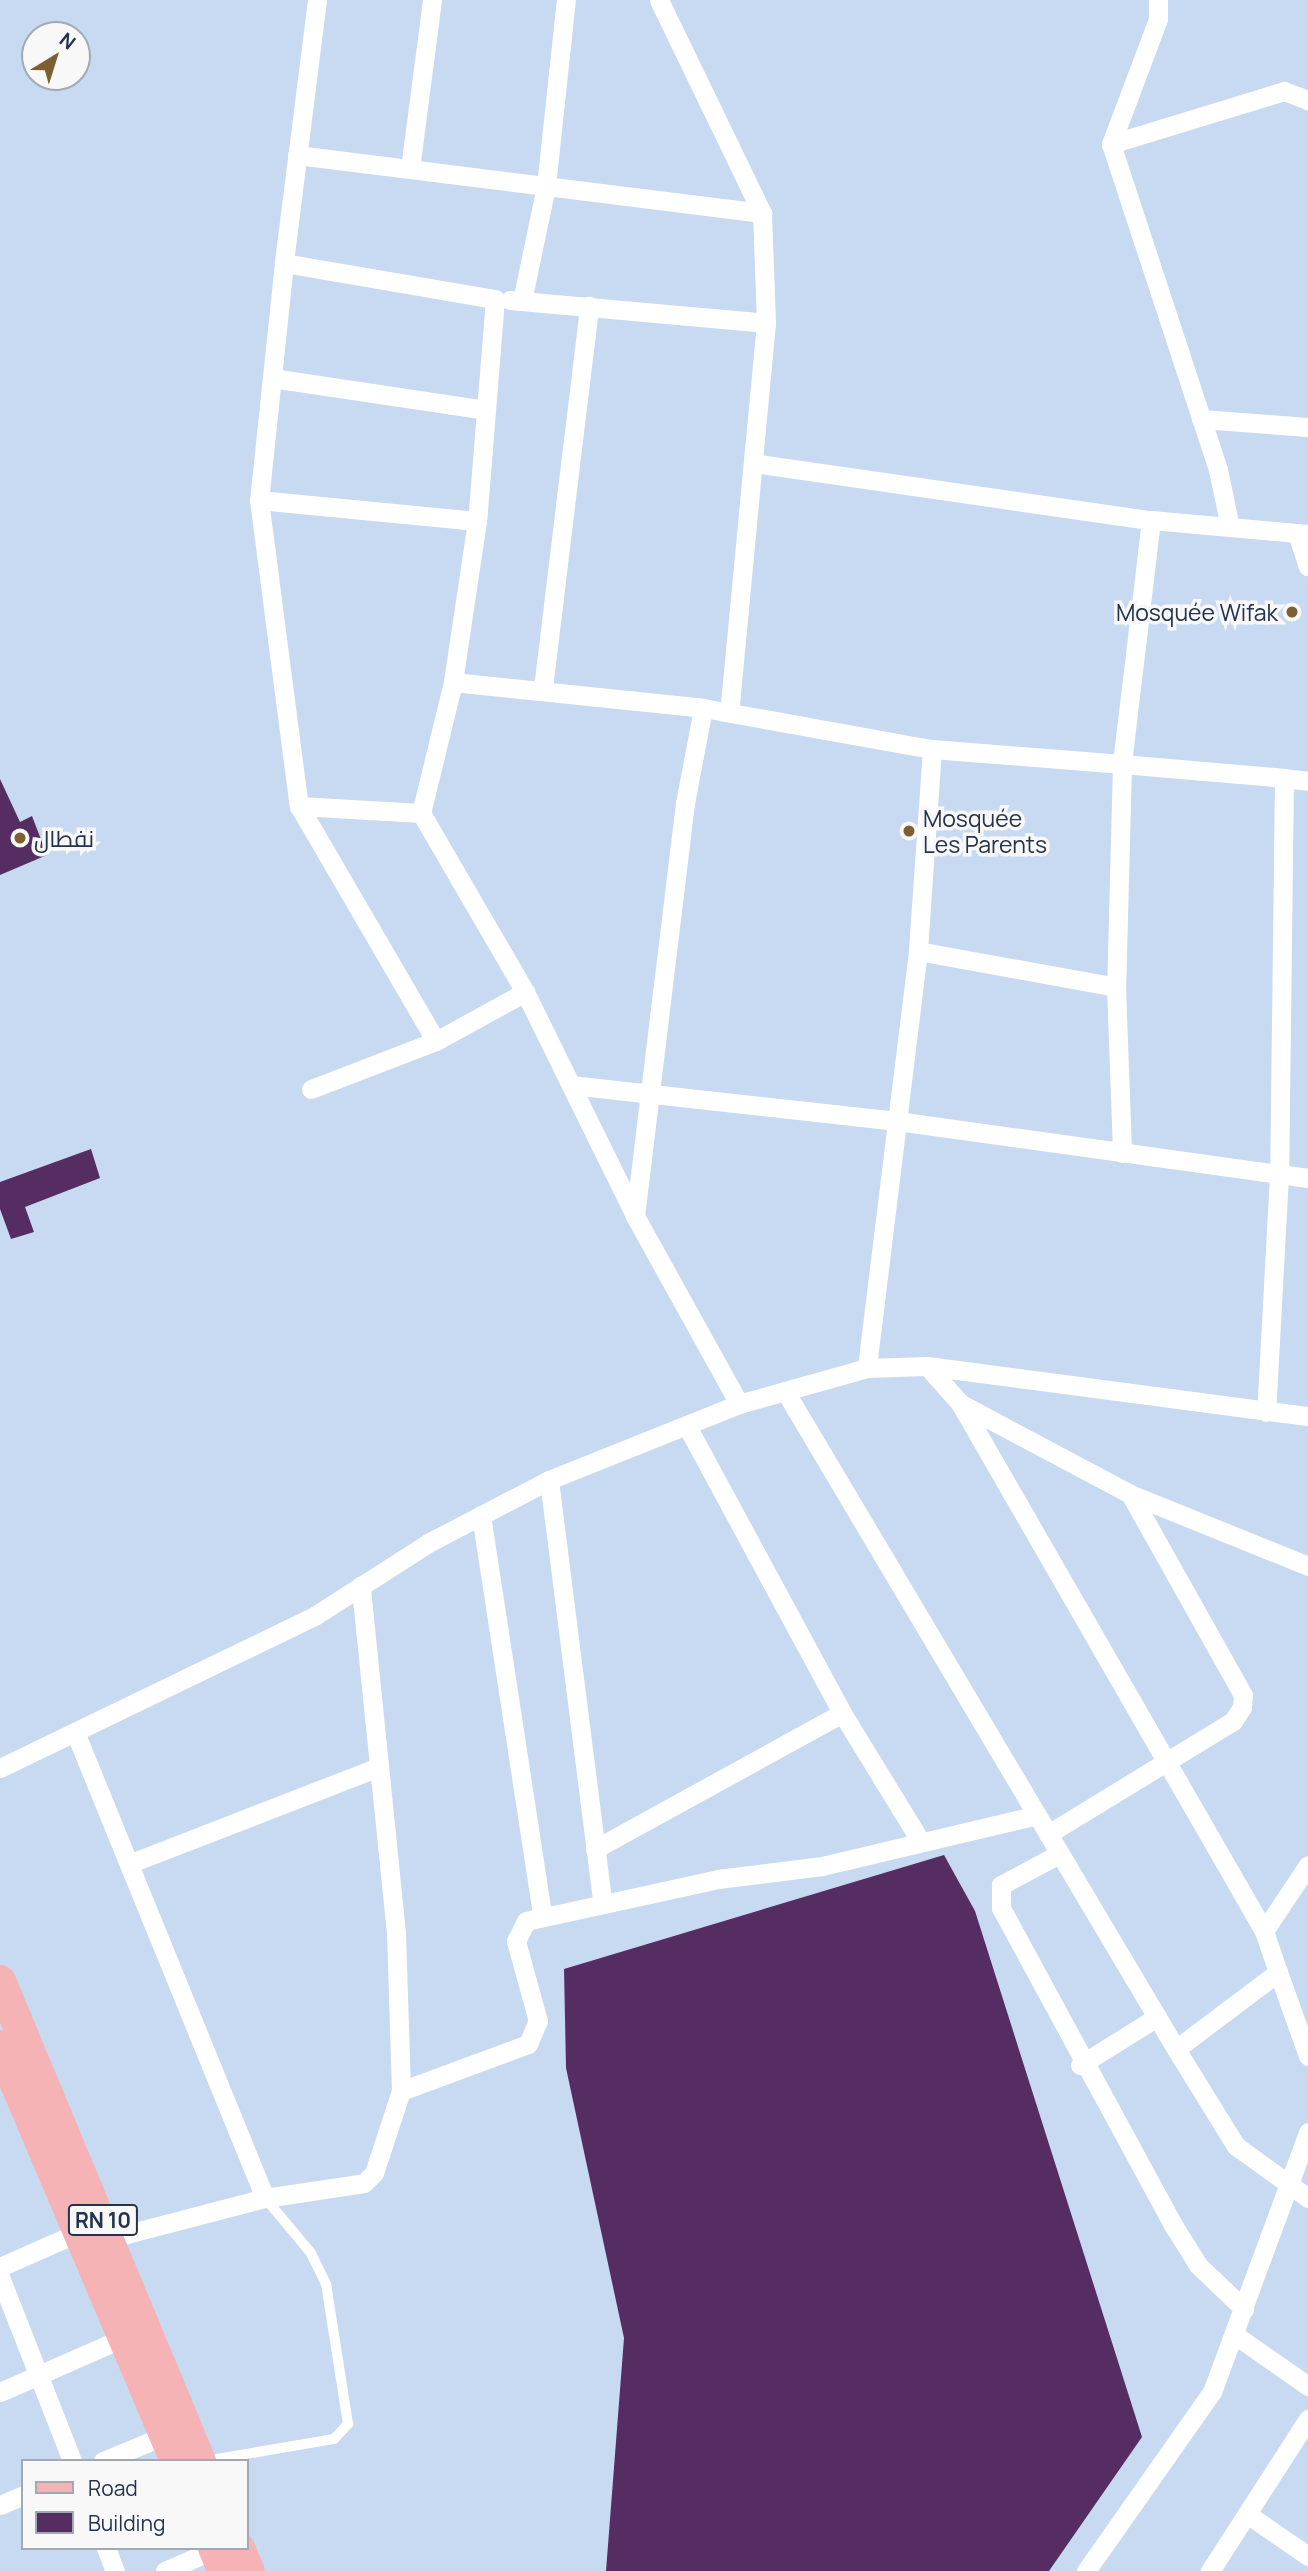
<!DOCTYPE html>
<meta charset="utf-8">
<style>
body{margin:0}
#map{position:relative;width:1308px;height:2571px;overflow:hidden;background:#c8d9f2;font-family:Manrope,Cairo,sans-serif}
div>[style]{position:absolute}
.building>*{inset:0;background:#562d62}
.service>*{height:10px;margin:-5px;padding:0 5px;transform-origin:5px;border-radius:5px;background:#fff}
.minor>*{height:19px;margin:-9.5px;padding:0 9.5px;transform-origin:9.5px;border-radius:9.5px;background:#fff}
.primary>*{height:32px;margin:-16px;padding:0 16px;transform-origin:16px;border-radius:16px;background:#f6b3b6}
.dots>*{width:19px;height:19px;translate:-50% -50%;box-sizing:border-box;border:4px solid #f8f8f8;border-radius:50%}
span{translate:-50% -50%;white-space:nowrap;text-align:center;line-height:1.15;-webkit-text-stroke:7px #f8f8f8;paint-order:stroke}
.shield-label span{padding:2px 5px;background:#f8f8f8;border:2px solid;border-radius:5px;-webkit-text-stroke-width:0}
.shield-label{font-size:21px;color:#23334c;font-weight:700}
.poi-label{font-size:23px;color:#23334c}
.right{translate:-100% -50%;text-align:right}
.left{translate:0 -50%;text-align:left}
.legend{position:absolute;left:21px;top:2459px;width:228px;height:91px;box-sizing:border-box;background:#f8f8f8;border:2px solid #a3a9b3;margin:0;padding:9px 12px;list-style:none;font-size:21px;color:#23334c}
.legend li{display:flex;align-items:center;gap:14px;height:35px}
.legend b{width:35px;border:2px solid #a3a9b3}
.north{position:absolute;left:21px;top:21px;width:70px;height:70px;box-sizing:border-box;background:#f8f8f8;border:2px solid #a3a9b3;border-radius:50%;rotate:38deg;font-size:19px;font-weight:700;line-height:28px;text-align:center;color:#23334c}
.north::after{content:'';display:block;margin:auto;width:24px;height:32px;background:#7c6032;clip-path:polygon(50% 0,100% 100%,50% 72%,0 100%)}
</style>
<div id="map">
<div class="building">
<div style="clip-path:polygon(0 779px,20px 822px,32px 816px,47px 855px,0 875px)"></div>
<div style="clip-path:polygon(91px 1149px,100px 1178px,25px 1207px,34px 1232px,11px 1239px,0 1209px,0 1182px)"></div>
<div style="clip-path:polygon(944px 1855px,975px 1911px,1142px 2437px,1049px 2571px,606px 2571px,624px 2338px,566px 2068px,564px 1969px)"></div>
</div>
<div class="service">
<div style="left:205px;top:2461px;width:131px;rotate:-9.7deg"></div>
<div style="left:334px;top:2439px;width:21px;rotate:-47deg"></div>
<div style="left:348px;top:2424px;width:142px;rotate:-98.9deg"></div>
<div style="left:326px;top:2284px;width:34px;rotate:-116deg"></div>
<div style="left:311px;top:2253px;width:72px;rotate:-129.9deg"></div>
</div>
<div class="minor">
<div style="left:317px;top:0;width:265px;rotate:97.2deg"></div>
<div style="left:284px;top:263px;width:214px;rotate:9.7deg"></div>
<div style="left:495px;top:299px;width:223px;rotate:94.6deg"></div>
<div style="left:477px;top:521px;width:163px;rotate:98.5deg"></div>
<div style="left:453px;top:682px;width:135px;rotate:103.7deg"></div>
<div style="left:659px;top:0;width:237px;rotate:64.2deg"></div>
<div style="left:1158px;top:0;width:19px;rotate:90deg"></div>
<div style="left:1158px;top:19px;width:134px;rotate:110.6deg"></div>
<div style="left:1111px;top:144px;width:343px;rotate:71.8deg"></div>
<div style="left:1218px;top:470px;width:58px;rotate:78.1deg"></div>
<div style="left:1111px;top:144px;width:181px;rotate:-17deg"></div>
<div style="left:1284px;top:91px;width:26px;rotate:21deg"></div>
<div style="left:297px;top:155px;width:469px;rotate:7.1deg"></div>
<div style="left:762px;top:213px;width:110px;rotate:87.9deg"></div>
<div style="left:766px;top:323px;width:391px;rotate:95.4deg"></div>
<div style="left:410px;top:169px;width:170px;rotate:-82.6deg"></div>
<div style="left:284px;top:263px;width:238px;rotate:96deg"></div>
<div style="left:259px;top:500px;width:219px;rotate:5.5deg"></div>
<div style="left:510px;top:300px;width:257px;rotate:5.1deg"></div>
<div style="left:522px;top:301px;width:117px;rotate:-78.2deg"></div>
<div style="left:546px;top:186px;width:187px;rotate:-83.9deg"></div>
<div style="left:272px;top:378px;width:216px;rotate:8.5deg"></div>
<div style="left:1201px;top:419px;width:107px;rotate:4.3deg"></div>
<div style="left:753px;top:463px;width:402px;rotate:8.2deg"></div>
<div style="left:1151px;top:520px;width:246px;rotate:96.8deg"></div>
<div style="left:1122px;top:764px;width:163px;rotate:4.9deg"></div>
<div style="left:1284px;top:778px;width:397px;rotate:90.7deg"></div>
<div style="left:1279px;top:1175px;width:237px;rotate:93.1deg"></div>
<div style="left:259px;top:500px;width:309px;rotate:82.6deg"></div>
<div style="left:299px;top:806px;width:122px;rotate:3.3deg"></div>
<div style="left:421px;top:813px;width:207px;rotate:59.8deg"></div>
<div style="left:525px;top:992px;width:250px;rotate:63.8deg"></div>
<div style="left:1151px;top:520px;width:158px;rotate:5.1deg"></div>
<div style="left:1297px;top:533px;width:35px;rotate:72deg"></div>
<div style="left:453px;top:682px;width:251px;rotate:5.9deg"></div>
<div style="left:703px;top:708px;width:233px;rotate:10.2deg"></div>
<div style="left:932px;top:749px;width:202px;rotate:94deg"></div>
<div style="left:918px;top:951px;width:420px;rotate:97deg"></div>
<div style="left:543px;top:688px;width:385px;rotate:-83.1deg"></div>
<div style="left:703px;top:708px;width:97px;rotate:100.7deg"></div>
<div style="left:685px;top:803px;width:416px;rotate:96.9deg"></div>
<div style="left:635px;top:1216px;width:215px;rotate:61deg"></div>
<div style="left:932px;top:749px;width:191px;rotate:4.5deg"></div>
<div style="left:1122px;top:764px;width:223px;rotate:91.5deg"></div>
<div style="left:1116px;top:987px;width:166px;rotate:87.9deg"></div>
<div style="left:1284px;top:778px;width:24px;rotate:7deg"></div>
<div style="left:299px;top:806px;width:272px;rotate:59.8deg"></div>
<div style="left:918px;top:951px;width:201px;rotate:10.3deg"></div>
<div style="left:571px;top:1085px;width:328px;rotate:6.3deg"></div>
<div style="left:897px;top:1121px;width:415px;rotate:7.9deg"></div>
<div style="left:311px;top:1089px;width:134px;rotate:-21deg"></div>
<div style="left:436px;top:1041px;width:102px;rotate:-28.8deg"></div>
<div style="left:927px;top:1366px;width:50px;rotate:48.3deg"></div>
<div style="left:960px;top:1403px;width:609px;rotate:60.07deg"></div>
<div style="left:785px;top:1391px;width:765px;rotate:59.28deg"></div>
<div style="left:1176px;top:2049px;width:128px;rotate:-37deg"></div>
<div style="left:1278px;top:1972px;width:43px;rotate:-108.9deg"></div>
<div style="left:1264px;top:1931px;width:79px;rotate:-56.3deg"></div>
<div style="left:961px;top:1404px;width:191px;rotate:28deg"></div>
<div style="left:1130px;top:1494px;width:192px;rotate:22deg"></div>
<div style="left:687px;top:1426px;width:326px;rotate:61.6deg"></div>
<div style="left:842px;top:1713px;width:151px;rotate:58.5deg"></div>
<div style="left:549px;top:1480px;width:424px;rotate:82.8deg"></div>
<div style="left:481px;top:1515px;width:405px;rotate:81.3deg"></div>
<div style="left:75px;top:1732px;width:503px;rotate:67.82deg"></div>
<div style="left:265px;top:2198px;width:159px;rotate:165.4deg"></div>
<div style="left:0;top:1768px;width:351px;rotate:-25.8deg"></div>
<div style="left:316px;top:1615px;width:133px;rotate:-32.7deg"></div>
<div style="left:428px;top:1543px;width:136px;rotate:-27.5deg"></div>
<div style="left:549px;top:1480px;width:205px;rotate:-21.8deg"></div>
<div style="left:739px;top:1404px;width:133px;rotate:-15.7deg"></div>
<div style="left:867px;top:1368px;width:60px;rotate:-1.9deg"></div>
<div style="left:927px;top:1366px;width:384px;rotate:7.5deg"></div>
<div style="left:1048px;top:1834px;width:217px;rotate:-31.4deg"></div>
<div style="left:1233px;top:1721px;width:17px;rotate:-57deg"></div>
<div style="left:1242px;top:1707px;width:12px;rotate:-85deg"></div>
<div style="left:1243px;top:1695px;width:231px;rotate:-119.3deg"></div>
<div style="left:595px;top:1849px;width:282px;rotate:-28.8deg"></div>
<div style="left:1059px;top:1854px;width:66px;rotate:151.9deg"></div>
<div style="left:1001px;top:1885px;width:23px;rotate:90deg"></div>
<div style="left:1001px;top:1908px;width:364px;rotate:61.5deg"></div>
<div style="left:1175px;top:2228px;width:44px;rotate:58.1deg"></div>
<div style="left:1198px;top:2265px;width:64px;rotate:43.7deg"></div>
<div style="left:131px;top:1863px;width:266px;rotate:-21.2deg"></div>
<div style="left:1278px;top:1972px;width:89px;rotate:70.3deg"></div>
<div style="left:1176px;top:2049px;width:114px;rotate:58.3deg"></div>
<div style="left:1236px;top:2146px;width:89px;rotate:35.8deg"></div>
<div style="left:1080px;top:2065px;width:91px;rotate:-31.9deg"></div>
<div style="left:401px;top:2091px;width:135px;rotate:-20.3deg"></div>
<div style="left:528px;top:2044px;width:25px;rotate:-67deg"></div>
<div style="left:538px;top:2021px;width:83px;rotate:-105.4deg"></div>
<div style="left:516px;top:1941px;width:22px;rotate:-63deg"></div>
<div style="left:526px;top:1921px;width:197px;rotate:-12.3deg"></div>
<div style="left:718px;top:1879px;width:105px;rotate:-7.1deg"></div>
<div style="left:822px;top:1866px;width:221px;rotate:-13.3deg"></div>
<div style="left:265px;top:2198px;width:100px;rotate:-8.6deg"></div>
<div style="left:364px;top:2183px;width:14px;rotate:-45deg"></div>
<div style="left:374px;top:2173px;width:86px;rotate:-71.8deg"></div>
<div style="left:401px;top:2091px;width:158px;rotate:-91.8deg"></div>
<div style="left:396px;top:1933px;width:349px;rotate:-95.8deg"></div>
<div style="left:0;top:2267px;width:94px;rotate:-23.8deg"></div>
<div style="left:0;top:2277px;width:198px;rotate:68.6deg"></div>
<div style="left:1235px;top:2335px;width:89px;rotate:34.9deg"></div>
<div style="left:0;top:2392px;width:134px;rotate:-23.7deg"></div>
<div style="left:103px;top:2461px;width:76px;rotate:-22.5deg"></div>
<div style="left:0;top:2505px;width:25px;rotate:-23deg"></div>
<div style="left:1247px;top:2514px;width:74px;rotate:34.5deg"></div>
<div style="left:106px;top:2548px;width:25px;rotate:69deg"></div>
<div style="left:165px;top:2571px;width:55px;rotate:-23.7deg"></div>
<div style="left:1086px;top:2571px;width:219px;rotate:-54.9deg"></div>
<div style="left:1212px;top:2392px;width:277px;rotate:-69.7deg"></div>
<div style="left:1210px;top:2571px;width:181px;rotate:-57.2deg"></div>
</div>
<div class="primary">
<div style="left:0;top:1981px;width:520px;rotate:67.38deg"></div>
<div style="left:0;top:2046px;width:451px;rotate:67deg"></div>
<div style="left:214px;top:2548px;width:25px;rotate:67deg"></div>
<div style="left:239px;top:2548px;width:25px;rotate:67deg"></div>
</div>
<div class="dots">
<div style="left:1292px;top:612px;background:#7c6032"></div>
<div style="left:909px;top:831px;background:#7c6032"></div>
<div style="left:20px;top:838px;background:#7c6032"></div>
</div>
<div class="shield-label">
<span style="left:103px;top:2220px">RN 10</span>
</div>
<div class="poi-label">
<span class="right" style="left:1278px;top:612px">Mosquée Wifak</span>
<span class="left" style="left:923px;top:831px">Mosquée<br>Les Parents</span>
<span class="left" style="left:34px;top:838px">نفطال</span>
</div>
<ul class="legend">
<li><b style="height:9px;background:#f6b3b6"></b>Road</li>
<li><b style="height:19px;background:#562d62"></b>Building</li>
</ul>
<div class="north">N</div>
</div>
